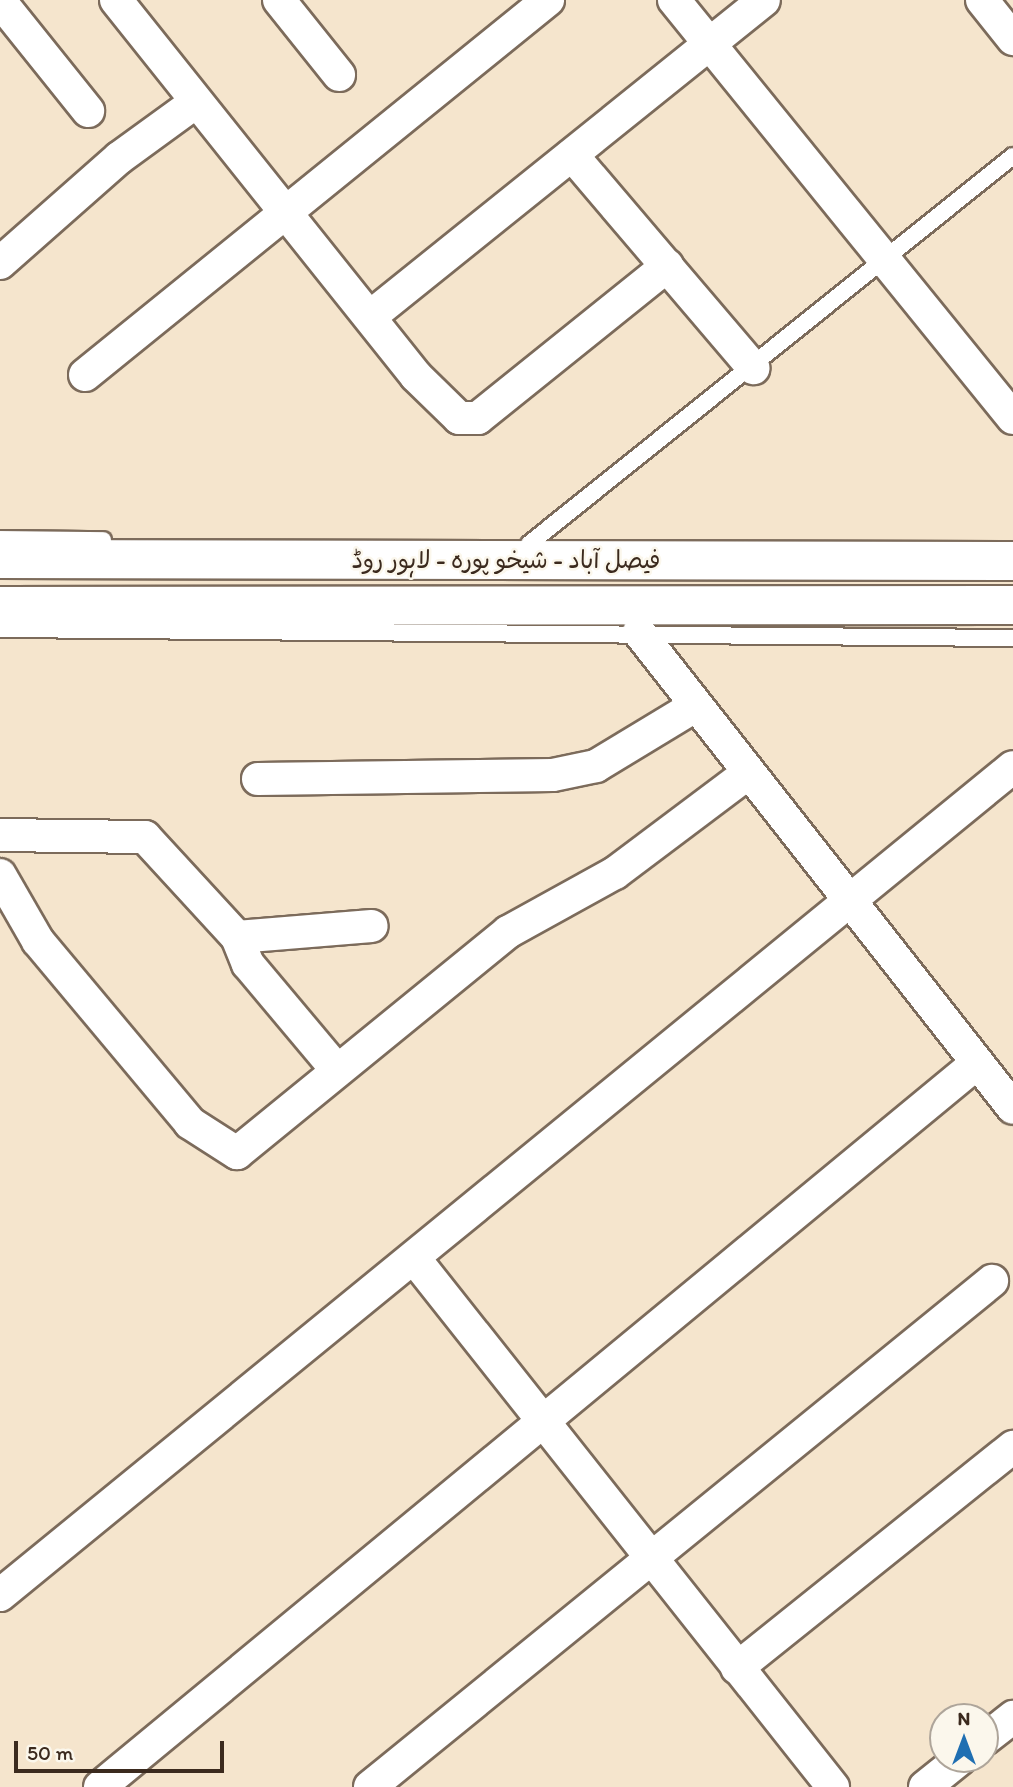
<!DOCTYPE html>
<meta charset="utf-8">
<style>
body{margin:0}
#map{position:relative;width:1013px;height:1787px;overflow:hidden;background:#f5e5cd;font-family:Itim,"Playpen Sans Arabic",sans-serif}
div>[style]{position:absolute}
.roads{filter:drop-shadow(2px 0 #7c6b5b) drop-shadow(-2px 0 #7c6b5b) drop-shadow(0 2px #7c6b5b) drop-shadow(0 -2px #7c6b5b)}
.lane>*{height:16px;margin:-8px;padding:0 8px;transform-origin:8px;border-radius:8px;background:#fff}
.street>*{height:32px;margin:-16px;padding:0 16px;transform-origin:16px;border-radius:16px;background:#fff}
.highway>*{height:38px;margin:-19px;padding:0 19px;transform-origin:19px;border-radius:19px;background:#fff}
span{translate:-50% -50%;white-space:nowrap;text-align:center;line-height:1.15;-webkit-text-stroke:5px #fbf7ec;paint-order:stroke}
.street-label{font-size:24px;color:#3b2a1e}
.north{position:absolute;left:929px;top:1703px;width:70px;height:70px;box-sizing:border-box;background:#fbf7ec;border:2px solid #aea59a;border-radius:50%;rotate:0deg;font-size:19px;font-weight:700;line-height:28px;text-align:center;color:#3b2a1e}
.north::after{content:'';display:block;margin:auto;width:24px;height:32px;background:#1f6fb2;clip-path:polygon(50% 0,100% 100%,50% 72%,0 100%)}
.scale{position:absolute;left:14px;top:1741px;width:210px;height:32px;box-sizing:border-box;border:4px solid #3b2a1e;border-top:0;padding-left:9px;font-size:21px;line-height:24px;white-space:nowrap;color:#3b2a1e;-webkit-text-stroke:5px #fbf7ec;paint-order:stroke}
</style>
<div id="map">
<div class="roads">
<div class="lane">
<div style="left:0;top:539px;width:103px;rotate:0.6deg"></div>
<div style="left:529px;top:544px;width:620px;rotate:-38.72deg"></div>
<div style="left:0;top:629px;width:1013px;rotate:0.51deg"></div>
</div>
<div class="street">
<div style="left:116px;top:0;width:481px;rotate:51.4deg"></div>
<div style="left:416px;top:376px;width:60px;rotate:44.3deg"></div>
<div style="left:459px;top:418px;width:19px"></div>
<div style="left:478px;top:418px;width:243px;rotate:-38.8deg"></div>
<div style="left:279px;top:0;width:96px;rotate:51.3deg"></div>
<div style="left:674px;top:0;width:538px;rotate:50.96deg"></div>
<div style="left:982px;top:0;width:50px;rotate:51.5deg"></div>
<div style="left:0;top:1px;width:141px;rotate:51.3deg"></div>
<div style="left:572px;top:155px;width:280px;rotate:49.6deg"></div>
<div style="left:0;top:263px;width:159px;rotate:-41.4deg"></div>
<div style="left:119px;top:158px;width:95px;rotate:-36deg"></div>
<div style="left:371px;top:316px;width:504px;rotate:-38.8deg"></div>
<div style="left:85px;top:375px;width:596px;rotate:-39.01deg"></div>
<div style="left:639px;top:632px;width:605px;rotate:51.84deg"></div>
<div style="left:258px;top:779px;width:295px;rotate:-0.8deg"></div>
<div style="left:553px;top:775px;width:44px;rotate:-11.8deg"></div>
<div style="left:596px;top:766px;width:116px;rotate:-31.2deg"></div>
<div style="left:0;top:835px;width:145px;rotate:0.8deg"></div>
<div style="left:145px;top:837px;width:136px;rotate:47.4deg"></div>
<div style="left:237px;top:937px;width:29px;rotate:68deg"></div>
<div style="left:248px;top:964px;width:138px;rotate:50deg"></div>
<div style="left:0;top:875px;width:76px;rotate:60.1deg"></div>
<div style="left:38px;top:941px;width:237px;rotate:50.1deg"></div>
<div style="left:190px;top:1123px;width:56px;rotate:32.6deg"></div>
<div style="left:237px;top:1153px;width:350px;rotate:-39.2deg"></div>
<div style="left:508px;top:932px;width:122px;rotate:-28.9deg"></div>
<div style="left:615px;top:873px;width:165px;rotate:-36.9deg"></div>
<div style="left:237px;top:937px;width:135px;rotate:-4.7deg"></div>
<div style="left:414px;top:1258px;width:675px;rotate:51.62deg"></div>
<div style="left:0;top:1595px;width:1308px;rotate:-39.26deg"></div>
<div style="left:737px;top:1668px;width:354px;rotate:-38.7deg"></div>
<div style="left:985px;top:1739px;width:36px;rotate:-38deg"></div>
<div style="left:100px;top:1787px;width:1137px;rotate:-39.54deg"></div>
<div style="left:370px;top:1787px;width:802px;rotate:-39.13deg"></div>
<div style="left:925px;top:1787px;width:45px;rotate:-38.7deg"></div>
</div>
<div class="highway">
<div style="left:0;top:559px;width:1013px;rotate:0.11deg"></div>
<div style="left:0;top:606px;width:1013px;rotate:-0.06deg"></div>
</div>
</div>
<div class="street-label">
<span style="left:506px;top:560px">فیصل آباد - شیخو پورہ - لاہور روڈ</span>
</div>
<div class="north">N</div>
<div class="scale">50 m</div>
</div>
